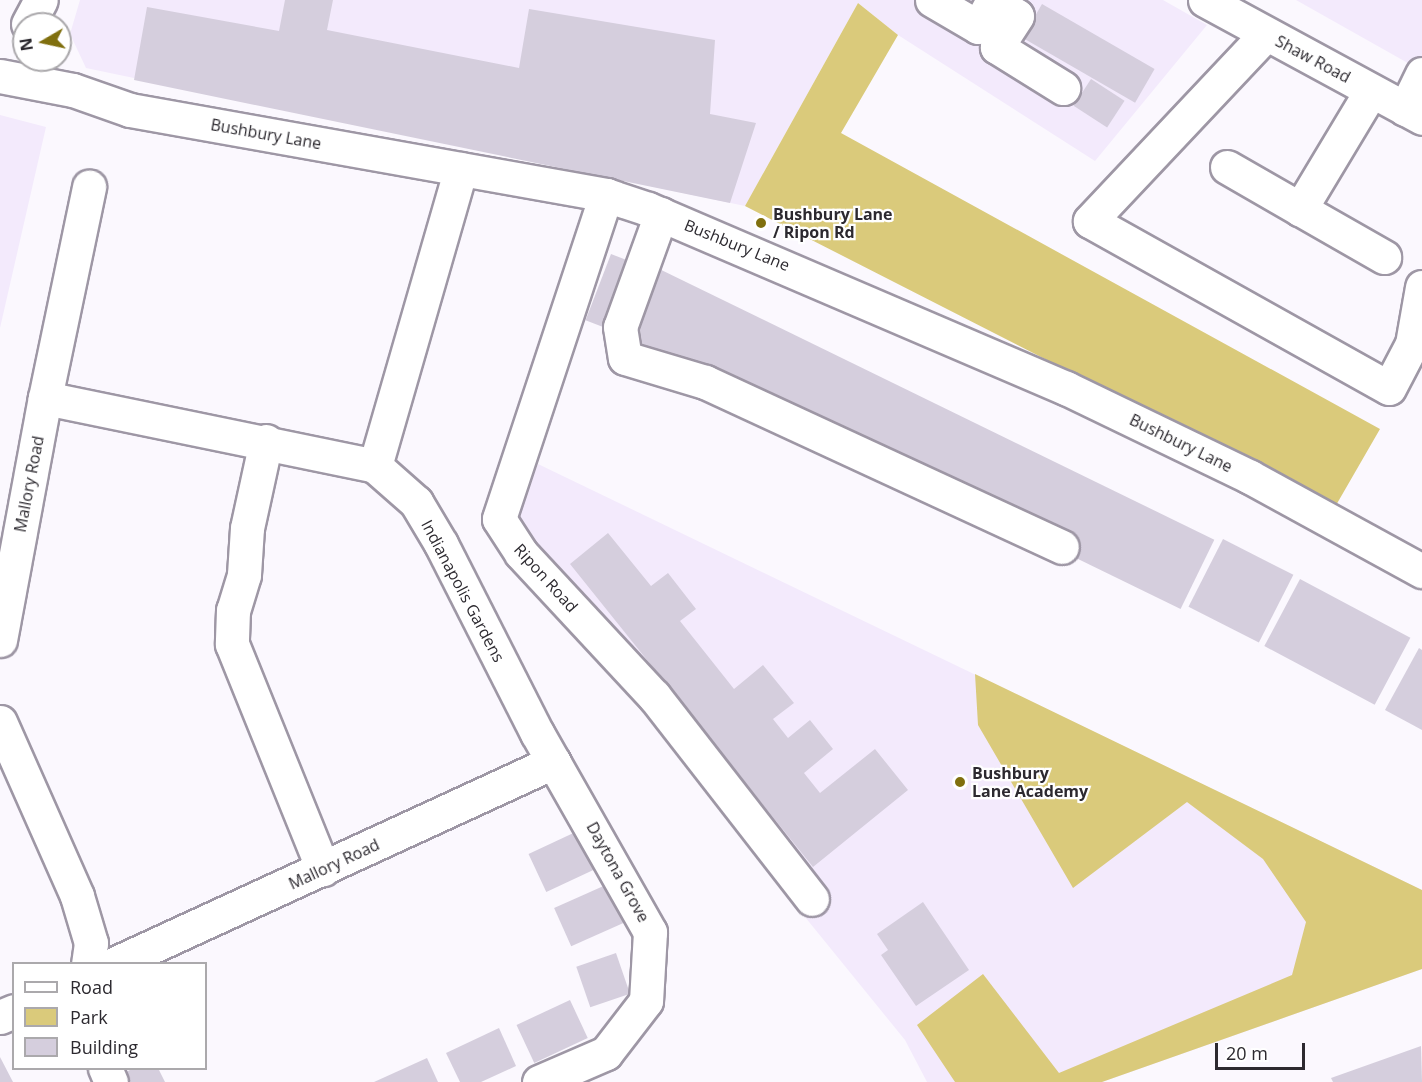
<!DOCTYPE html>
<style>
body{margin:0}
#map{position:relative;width:1422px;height:1082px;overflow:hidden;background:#fbf8fe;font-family:"Open Sans",sans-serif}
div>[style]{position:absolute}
.built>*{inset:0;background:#f3eafc}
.green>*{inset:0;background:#daca7b}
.building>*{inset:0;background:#d5cedd;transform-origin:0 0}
.roads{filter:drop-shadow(2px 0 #9e97a5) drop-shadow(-2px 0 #9e97a5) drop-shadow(0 2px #9e97a5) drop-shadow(0 -2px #9e97a5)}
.minor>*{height:33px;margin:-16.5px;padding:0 16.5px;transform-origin:16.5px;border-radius:16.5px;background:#fff}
.dots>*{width:16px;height:16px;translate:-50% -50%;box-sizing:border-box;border:3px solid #fff;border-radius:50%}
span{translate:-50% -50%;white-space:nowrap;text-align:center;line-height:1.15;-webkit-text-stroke:4.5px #fff;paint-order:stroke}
.street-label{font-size:16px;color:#2c292f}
.poi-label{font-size:16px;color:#2c292f;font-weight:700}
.left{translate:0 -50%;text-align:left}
.legend{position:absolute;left:12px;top:962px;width:195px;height:108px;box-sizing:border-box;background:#fff;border:2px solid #aba9ac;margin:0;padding:8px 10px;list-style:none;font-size:18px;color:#2c292f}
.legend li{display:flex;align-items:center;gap:12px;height:30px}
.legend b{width:30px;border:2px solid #aba9ac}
.north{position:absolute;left:12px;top:12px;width:60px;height:60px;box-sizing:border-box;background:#fff;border:2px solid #aba9ac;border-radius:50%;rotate:261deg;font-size:16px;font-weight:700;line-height:24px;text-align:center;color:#2c292f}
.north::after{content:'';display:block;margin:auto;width:21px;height:27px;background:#806f0e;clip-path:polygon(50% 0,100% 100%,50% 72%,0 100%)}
.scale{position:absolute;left:1215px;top:1043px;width:90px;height:27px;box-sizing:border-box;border:3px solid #2c292f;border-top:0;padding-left:8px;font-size:18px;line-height:21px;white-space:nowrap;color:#2c292f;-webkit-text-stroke:4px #fff;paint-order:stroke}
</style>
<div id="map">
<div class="built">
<div style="clip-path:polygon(80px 0,1163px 0,1207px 25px,1095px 161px,898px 35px,858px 3px,745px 206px,86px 68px,70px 34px)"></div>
<div style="clip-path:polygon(1296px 0,1422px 0,1422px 71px)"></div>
<div style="clip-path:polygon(0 115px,46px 127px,0 328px)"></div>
<div style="clip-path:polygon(538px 464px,1422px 890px,1422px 969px,1102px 1082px,927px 1082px,905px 1040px,805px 917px,830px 899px,504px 545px)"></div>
</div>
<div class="green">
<div style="clip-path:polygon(858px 3px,898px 35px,841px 133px,1380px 429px,1335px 507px,745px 206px)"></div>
<div style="clip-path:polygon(975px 674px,1422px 890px,1422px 969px,1102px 1082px,955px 1082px,917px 1025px,983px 974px,1059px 1073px,1292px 975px,1306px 922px,1263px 859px,1187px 802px,1073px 888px,978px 725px)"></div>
</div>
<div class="building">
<div style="clip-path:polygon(285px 0,333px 0,327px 30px,519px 68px,529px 9px,715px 40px,710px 114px,756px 123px,730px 203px,134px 80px,147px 7px,279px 31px)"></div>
<div style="left:1042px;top:4px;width:130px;height:39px;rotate:30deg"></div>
<div style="left:1091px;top:79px;width:40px;height:32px;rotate:33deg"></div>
<div style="left:611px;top:254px;width:25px;height:71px;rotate:21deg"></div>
<div style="left:649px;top:264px;width:629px;height:77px;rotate:26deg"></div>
<div style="clip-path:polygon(608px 533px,651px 586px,668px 573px,696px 609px,680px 621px,734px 689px,763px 665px,794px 703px,773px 719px,788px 738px,810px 720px,833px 749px,804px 773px,820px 793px,875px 749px,908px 790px,813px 867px,570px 564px)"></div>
<div style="left:1223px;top:539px;width:79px;height:76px;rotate:27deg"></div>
<div style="left:1300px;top:579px;width:125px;height:76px;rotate:28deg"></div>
<div style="clip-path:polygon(1419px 648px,1422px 650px,1422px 730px,1385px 710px)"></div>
<div style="left:582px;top:829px;width:42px;height:59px;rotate:65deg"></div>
<div style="left:608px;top:884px;width:42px;height:59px;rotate:66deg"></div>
<div style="clip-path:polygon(923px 902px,969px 970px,916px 1006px,881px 955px,888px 950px,877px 934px)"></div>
<div style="left:616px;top:953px;width:43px;height:42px;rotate:71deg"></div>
<div style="left:570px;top:1000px;width:42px;height:59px;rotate:65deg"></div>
<div style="clip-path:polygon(499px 1028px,516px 1066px,481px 1082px,460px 1082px,446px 1053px)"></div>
<div style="clip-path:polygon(1421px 1046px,1422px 1082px,1333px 1082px,1331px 1078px)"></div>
<div style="clip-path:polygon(0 1057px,13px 1082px,0 1082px)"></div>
<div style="clip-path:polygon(427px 1058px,438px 1082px,374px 1082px)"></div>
<div style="clip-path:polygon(134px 1068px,158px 1068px,165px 1082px,129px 1082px,124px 1073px)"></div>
</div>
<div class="roads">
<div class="minor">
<div style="left:932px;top:0;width:53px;rotate:30.4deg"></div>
<div style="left:978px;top:27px;width:31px;rotate:-61deg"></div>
<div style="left:1205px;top:0;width:247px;rotate:28.5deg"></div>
<div style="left:993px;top:1px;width:28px;rotate:32deg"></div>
<div style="left:1017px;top:16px;width:37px;rotate:123deg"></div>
<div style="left:997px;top:47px;width:78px;rotate:31.8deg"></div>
<div style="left:28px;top:24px;width:27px;rotate:-62deg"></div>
<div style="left:1266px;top:34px;width:257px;rotate:133.3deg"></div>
<div style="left:1090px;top:221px;width:342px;rotate:29.2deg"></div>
<div style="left:1389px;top:388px;width:50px;rotate:-62.4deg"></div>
<div style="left:1412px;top:344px;width:58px;rotate:-80deg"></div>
<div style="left:0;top:76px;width:74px;rotate:10.9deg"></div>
<div style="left:73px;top:90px;width:60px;rotate:19.3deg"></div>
<div style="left:130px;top:110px;width:484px;rotate:10.1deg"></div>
<div style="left:606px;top:195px;width:44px;rotate:18.4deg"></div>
<div style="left:648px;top:209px;width:455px;rotate:23.2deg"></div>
<div style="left:1066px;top:388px;width:204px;rotate:25.8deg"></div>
<div style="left:1250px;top:477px;width:196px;rotate:28.7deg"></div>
<div style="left:1371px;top:91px;width:138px;rotate:121deg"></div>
<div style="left:1300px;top:209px;width:97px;rotate:29.7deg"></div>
<div style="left:1405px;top:109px;width:39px;rotate:-64deg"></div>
<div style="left:1227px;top:167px;width:84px;rotate:29.9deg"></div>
<div style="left:606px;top:195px;width:341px;rotate:108.3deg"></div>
<div style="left:499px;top:519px;width:40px;rotate:57.1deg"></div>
<div style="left:521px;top:553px;width:195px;rotate:47.1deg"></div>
<div style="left:654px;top:696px;width:257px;rotate:52.1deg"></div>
<div style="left:661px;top:214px;width:120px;rotate:109.9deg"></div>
<div style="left:620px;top:327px;width:31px;rotate:81deg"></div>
<div style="left:625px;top:358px;width:84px;rotate:16.7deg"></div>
<div style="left:705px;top:382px;width:393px;rotate:24.8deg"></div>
<div style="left:45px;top:398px;width:216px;rotate:-78.2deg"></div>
<div style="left:266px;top:441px;width:89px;rotate:102.3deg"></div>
<div style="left:247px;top:528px;width:47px;rotate:93.7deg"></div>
<div style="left:244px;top:575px;width:37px;rotate:107deg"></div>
<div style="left:233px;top:610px;width:34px;rotate:92deg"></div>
<div style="left:232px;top:644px;width:243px;rotate:68deg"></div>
<div style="left:375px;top:466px;width:309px;rotate:-73.9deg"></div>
<div style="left:0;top:640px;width:246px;rotate:-79.5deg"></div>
<div style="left:45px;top:398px;width:337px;rotate:11.6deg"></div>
<div style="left:375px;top:466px;width:55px;rotate:41.3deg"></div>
<div style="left:416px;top:502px;width:49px;rotate:59.2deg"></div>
<div style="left:441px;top:544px;width:212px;rotate:63.1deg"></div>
<div style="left:537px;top:733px;width:229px;rotate:60.4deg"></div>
<div style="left:650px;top:932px;width:69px;rotate:93.3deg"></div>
<div style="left:646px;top:1001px;width:66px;rotate:127.6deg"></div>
<div style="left:606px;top:1053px;width:73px;rotate:156.6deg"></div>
<div style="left:0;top:722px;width:190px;rotate:66.1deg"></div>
<div style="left:77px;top:896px;width:49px;rotate:73.4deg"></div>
<div style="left:91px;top:943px;width:21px;rotate:98deg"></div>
<div style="left:114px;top:964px;width:484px;rotate:-24.7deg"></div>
<div style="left:0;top:1017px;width:15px;rotate:-23deg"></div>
<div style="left:105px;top:1068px;width:15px;rotate:67deg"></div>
</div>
</div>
<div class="dots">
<div style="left:761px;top:223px;background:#806f0e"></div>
<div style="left:960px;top:782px;background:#806f0e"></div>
</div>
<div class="street-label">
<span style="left:1313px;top:59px;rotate:28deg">Shaw Road</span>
<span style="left:266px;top:134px;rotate:10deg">Bushbury Lane</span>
<span style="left:737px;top:245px;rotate:22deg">Bushbury Lane</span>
<span style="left:1181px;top:443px;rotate:26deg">Bushbury Lane</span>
<span style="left:29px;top:484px;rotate:-79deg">Mallory Road</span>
<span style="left:546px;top:578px;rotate:48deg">Ripon Road</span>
<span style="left:463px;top:591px;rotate:62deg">Indianapolis Gardens</span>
<span style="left:334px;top:864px;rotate:-25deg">Mallory Road</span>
<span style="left:618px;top:872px;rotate:61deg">Daytona Grove</span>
</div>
<div class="poi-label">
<span class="left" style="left:773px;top:223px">Bushbury Lane<br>/ Ripon Rd</span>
<span class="left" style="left:972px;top:782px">Bushbury<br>Lane Academy</span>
</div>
<ul class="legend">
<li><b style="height:8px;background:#fff"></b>Road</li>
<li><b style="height:16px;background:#daca7b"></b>Park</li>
<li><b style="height:16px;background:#d5cedd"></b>Building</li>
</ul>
<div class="north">N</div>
<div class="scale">20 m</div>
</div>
